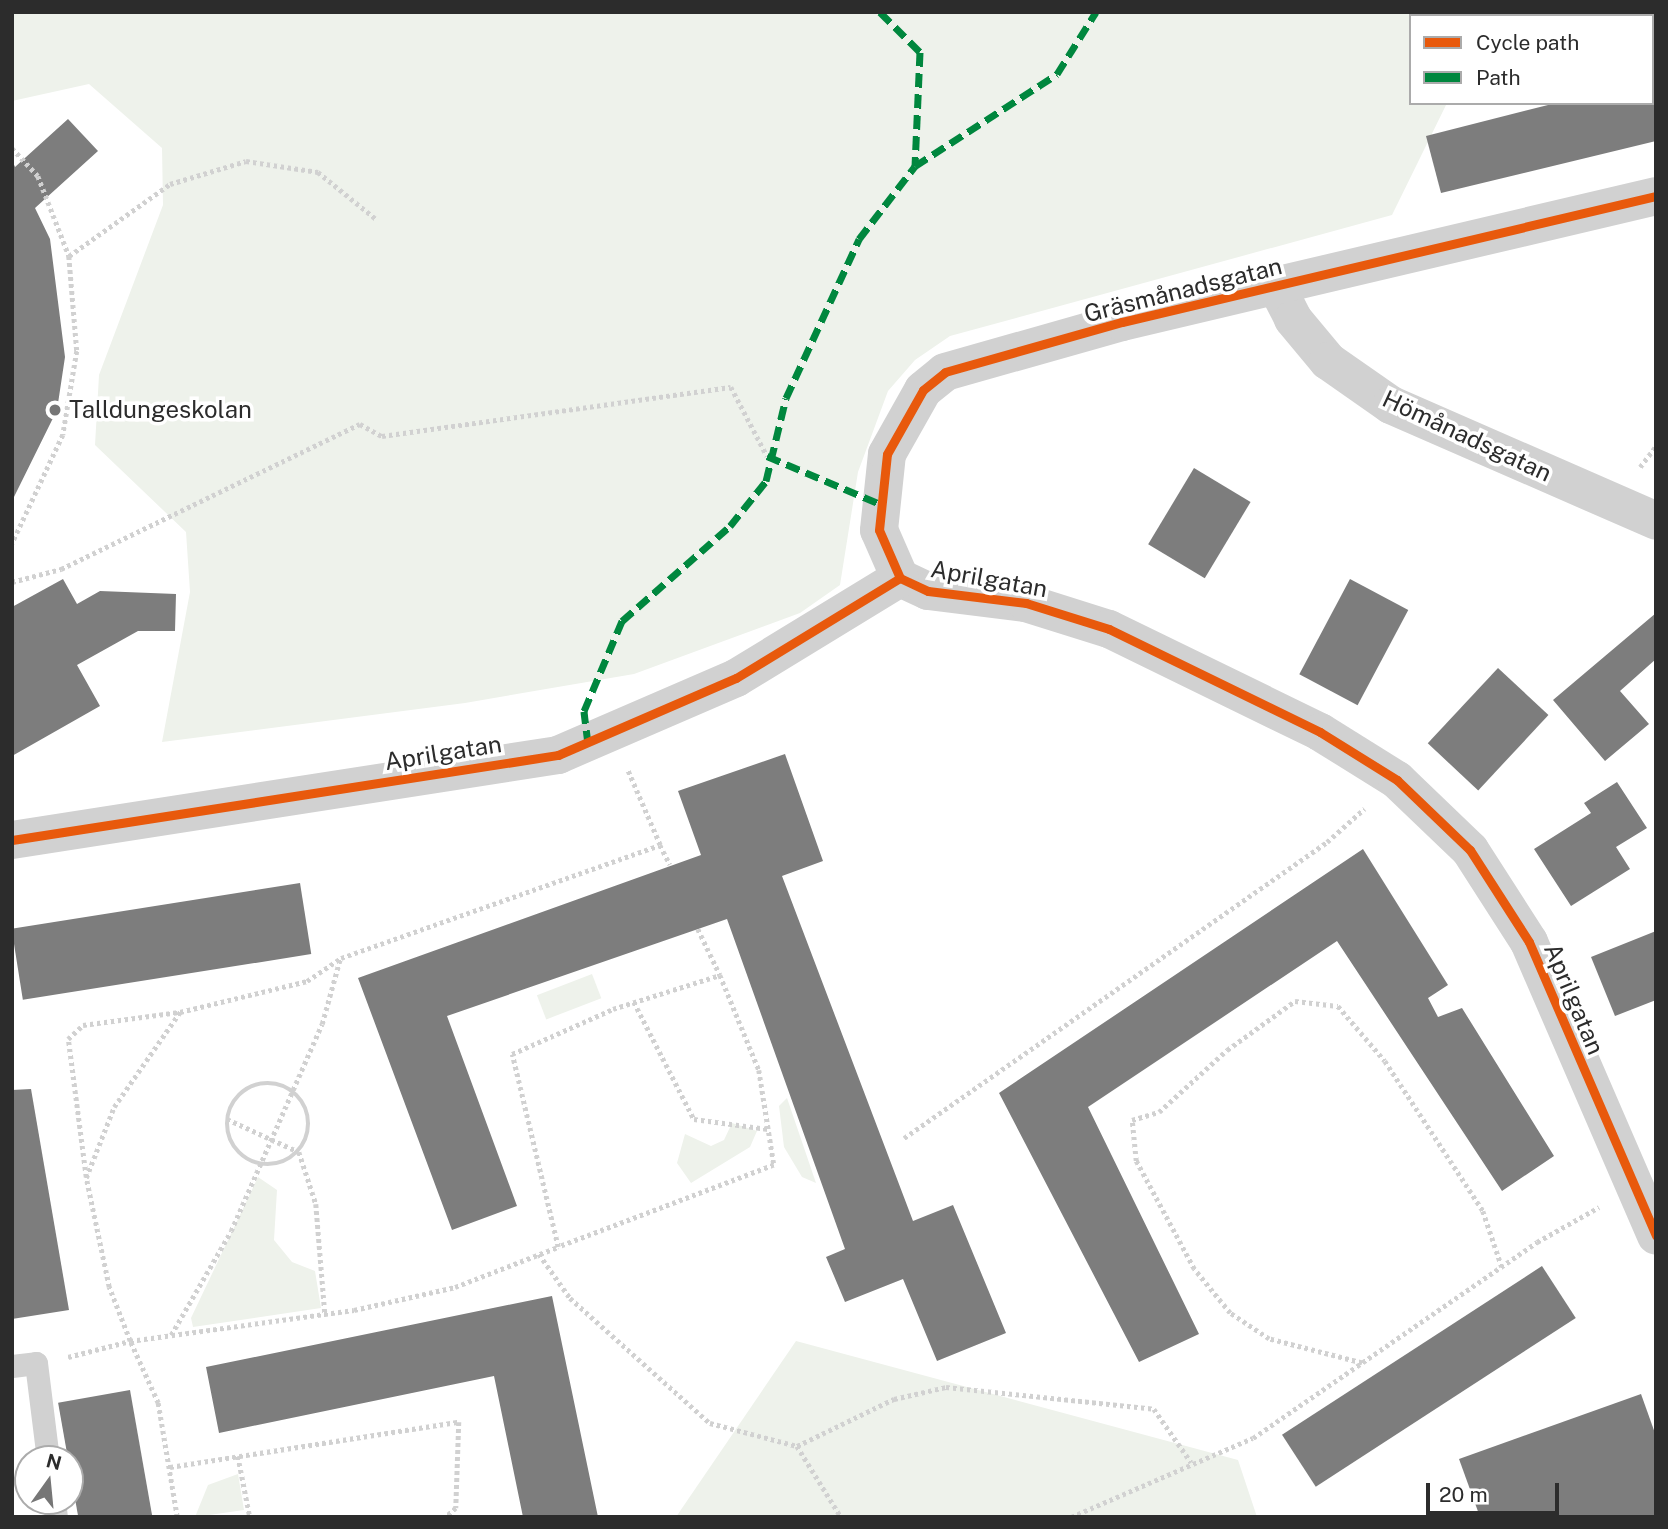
<!DOCTYPE html>
<meta charset="utf-8">
<style>
body{margin:0}
#map{position:relative;width:1668px;height:1529px;overflow:hidden;background:#fff;font-family:"Public Sans",sans-serif}
div>[style]{position:absolute}
.green>*{inset:0;background:#eef2eb;transform-origin:0 0}
.building>*{inset:0;background:#7d7d7d;transform-origin:0 0}
.path>*{height:4.5px;margin-top:-2.25px;transform-origin:0;background:repeating-linear-gradient(90deg,#d1d1d1 0 3.5px,transparent 0 7px)}
.path>.ring{margin:-2.25px;padding:0;box-sizing:content-box;background:none;border:4.5px solid #d1d1d1;border-radius:50%}
.service>*{height:23px;margin:-11.5px;padding:0 11.5px;transform-origin:11.5px;border-radius:11.5px;background:#d1d1d1}
.minor>*{height:38px;margin:-19px;padding:0 19px;transform-origin:19px;border-radius:19px;background:#d1d1d1}
.quiet>*{height:7px;margin-top:-3.5px;transform-origin:0;background:repeating-linear-gradient(90deg,#00873e 0 14px,transparent 0 21px)}
.cycleway>*{height:9px;margin:-4.5px;padding:0 4.5px;transform-origin:4.5px;border-radius:4.5px;background:#e8590c}
.dots>*{width:19px;height:19px;translate:-50% -50%;box-sizing:border-box;border:4px solid #fff;border-radius:50%}
span{translate:-50% -50%;white-space:nowrap;text-align:center;line-height:1.15;-webkit-text-stroke:7px #fff;paint-order:stroke}
.street-label{font-size:24px;color:#2c2c2c}
.poi-label{font-size:24px;color:#2c2c2c}
.left{translate:0 -50%;text-align:left}
.frame{position:absolute;inset:0;border:14px solid #2c2c2c;pointer-events:none}
.legend{position:absolute;left:1409px;top:14px;width:245px;height:91px;box-sizing:border-box;background:#fff;border:2px solid #ababab;margin:0;padding:9px 12px;list-style:none;font-size:21px;color:#2c2c2c}
.legend li{display:flex;align-items:center;gap:14px;height:35px}
.legend b{width:35px;border:2px solid #ababab}
.north{position:absolute;left:14px;top:1445px;width:70px;height:70px;box-sizing:border-box;background:#fff;border:2px solid #ababab;border-radius:50%;rotate:15deg;font-size:19px;font-weight:700;line-height:28px;text-align:center;color:#2c2c2c}
.north::after{content:'';display:block;margin:auto;width:24px;height:32px;background:#767676;clip-path:polygon(50% 0,100% 100%,50% 72%,0 100%)}
.scale{position:absolute;left:1426px;top:1483px;width:133px;height:32px;box-sizing:border-box;border:4px solid #2c2c2c;border-top:0;padding-left:9px;font-size:21px;line-height:24px;white-space:nowrap;color:#2c2c2c;-webkit-text-stroke:5px #fff;paint-order:stroke}
</style>
<div id="map">
<div class="green">
<div style="clip-path:polygon(12px 12px,1656px 12px,1656px 23px,1652px 16px,1411px 16px,1411px 103px,1447px 103px,1392px 215px,950px 336px,915px 360px,888px 391px,858px 472px,840px 585px,800px 613px,634px 674px,465px 703px,162px 742px,190px 592px,186px 532px,95px 445px,99px 375px,163px 205px,162px 148px,89px 84px,12px 101px)"></div>
<div style="left:592px;top:974px;width:26px;height:59px;rotate:69deg"></div>
<div style="clip-path:polygon(787px 1098px,816px 1183px,802px 1177px,784px 1147px,779px 1106px)"></div>
<div style="clip-path:polygon(732px 1123px,757px 1131px,750px 1147px,691px 1183px,677px 1163px,685px 1134px,711px 1146px,724px 1140px)"></div>
<div style="clip-path:polygon(258px 1177px,277px 1190px,274px 1240px,292px 1262px,315px 1271px,321px 1308px,193px 1327px,191px 1318px)"></div>
<div style="clip-path:polygon(796px 1341px,1238px 1460px,1257px 1517px,676px 1517px)"></div>
<div style="clip-path:polygon(238px 1474px,244px 1510px,195px 1517px,208px 1485px)"></div>
</div>
<div class="building">
<div style="clip-path:polygon(1556px 103px,1656px 103px,1656px 141px,1441px 193px,1426px 136px)"></div>
<div style="clip-path:polygon(68px 119px,98px 151px,35px 208px,50px 239px,65px 357px,57px 410px,12px 501px,12px 160px,15px 167px)"></div>
<div style="left:1194px;top:468px;width:66px;height:89px;rotate:31deg"></div>
<div style="clip-path:polygon(63px 579px,77px 604px,100px 591px,176px 594px,175px 631px,138px 631px,77px 665px,100px 706px,12px 756px,12px 607px)"></div>
<div style="left:1350px;top:579px;width:66px;height:108px;rotate:28deg"></div>
<div style="clip-path:polygon(1656px 613px,1656px 659px,1620px 691px,1649px 724px,1605px 761px,1553px 700px)"></div>
<div style="left:1498px;top:668px;width:69px;height:103px;rotate:43deg"></div>
<div style="clip-path:polygon(785px 754px,823px 861px,782px 876px,913px 1221px,953px 1205px,1006px 1333px,937px 1361px,903px 1279px,845px 1302px,826px 1257px,845px 1249px,727px 919px,447px 1016px,517px 1206px,452px 1230px,358px 978px,701px 855px,678px 791px)"></div>
<div style="clip-path:polygon(1617px 782px,1647px 828px,1616px 847px,1630px 869px,1571px 906px,1534px 849px,1591px 813px,1584px 803px)"></div>
<div style="clip-path:polygon(1363px 849px,1448px 985px,1428px 998px,1438px 1017px,1462px 1008px,1554px 1156px,1502px 1191px,1337px 941px,1088px 1107px,1199px 1334px,1139px 1362px,999px 1093px)"></div>
<div style="left:300px;top:883px;width:72px;height:292px;rotate:81deg"></div>
<div style="clip-path:polygon(1656px 931px,1656px 1000px,1615px 1016px,1591px 957px)"></div>
<div style="clip-path:polygon(31px 1089px,69px 1310px,12px 1319px,12px 1090px)"></div>
<div style="left:1542px;top:1266px;width:62px;height:310px;rotate:57deg"></div>
<div style="clip-path:polygon(552px 1296px,598px 1517px,523px 1517px,494px 1376px,219px 1433px,206px 1367px)"></div>
<div style="left:130px;top:1390px;width:129px;height:73px;rotate:80deg"></div>
<div style="clip-path:polygon(1641px 1394px,1656px 1436px,1656px 1517px,1480px 1517px,1459px 1459px)"></div>
</div>
<div class="path">
<div style="left:12px;top:148px;width:38px;rotate:47deg"></div>
<div style="left:38px;top:176px;width:86px;rotate:68.8deg"></div>
<div style="left:69px;top:256px;width:95px;rotate:85.2deg"></div>
<div style="left:77px;top:351px;width:85px;rotate:99.5deg"></div>
<div style="left:63px;top:435px;width:120px;rotate:115.1deg"></div>
<div style="left:69px;top:256px;width:124px;rotate:-35.5deg"></div>
<div style="left:170px;top:184px;width:79px;rotate:-16.8deg"></div>
<div style="left:246px;top:161px;width:73px;rotate:8.7deg"></div>
<div style="left:318px;top:172px;width:75px;rotate:39deg"></div>
<div style="left:1640px;top:467px;width:26px;rotate:-53deg"></div>
<div style="left:12px;top:582px;width:51px;rotate:-14.9deg"></div>
<div style="left:61px;top:569px;width:332px;rotate:-25.9deg"></div>
<div style="left:360px;top:424px;width:25px;rotate:29deg"></div>
<div style="left:382px;top:436px;width:352px;rotate:-8deg"></div>
<div style="left:731px;top:387px;width:78px;rotate:62.4deg"></div>
<div style="left:660px;top:845px;width:22px;rotate:63deg"></div>
<div style="left:698px;top:929px;width:51px;rotate:64.4deg"></div>
<div style="left:634px;top:1002px;width:131px;rotate:62.9deg"></div>
<div style="left:694px;top:1119px;width:75px;rotate:7.7deg"></div>
<div class="ring" style="left:227px;top:1083px;width:77.5px;height:77.5px"></div>
<div style="left:227px;top:1119px;width:79px;rotate:24.6deg"></div>
<div style="left:299px;top:1152px;width:55px;rotate:71.9deg"></div>
<div style="left:316px;top:1204px;width:110px;rotate:85.3deg"></div>
<div style="left:904px;top:1138px;width:516px;rotate:-34.98deg"></div>
<div style="left:1327px;top:842px;width:50px;rotate:-41.7deg"></div>
<div style="left:86px;top:1177px;width:139px;rotate:-97.4deg"></div>
<div style="left:68px;top:1039px;width:21px;rotate:-43deg"></div>
<div style="left:83px;top:1025px;width:97px;rotate:-7.7deg"></div>
<div style="left:539px;top:1254px;width:54px;rotate:54.8deg"></div>
<div style="left:570px;top:1298px;width:188px;rotate:41.8deg"></div>
<div style="left:710px;top:1423px;width:90px;rotate:14.8deg"></div>
<div style="left:797px;top:1446px;width:84px;rotate:58.2deg"></div>
<div style="left:171px;top:1335px;width:120px;rotate:-60deg"></div>
<div style="left:231px;top:1231px;width:226px;rotate:-66.3deg"></div>
<div style="left:322px;top:1024px;width:67px;rotate:-74.5deg"></div>
<div style="left:68px;top:1357px;width:64px;rotate:-14.5deg"></div>
<div style="left:130px;top:1341px;width:58px;rotate:-111.3deg"></div>
<div style="left:109px;top:1287px;width:111px;rotate:-101.9deg"></div>
<div style="left:86px;top:1178px;width:76px;rotate:-68.5deg"></div>
<div style="left:114px;top:1107px;width:116px;rotate:-55.2deg"></div>
<div style="left:180px;top:1012px;width:131px;rotate:-13.7deg"></div>
<div style="left:307px;top:981px;width:41px;rotate:-34.1deg"></div>
<div style="left:341px;top:958px;width:338px;rotate:-19.5deg"></div>
<div style="left:660px;top:845px;width:81px;rotate:-113.4deg"></div>
<div style="left:1362px;top:1363px;width:96px;rotate:-165.5deg"></div>
<div style="left:1269px;top:1339px;width:47px;rotate:-146.3deg"></div>
<div style="left:1230px;top:1313px;width:57px;rotate:-129.3deg"></div>
<div style="left:1194px;top:1269px;width:123px;rotate:-118.2deg"></div>
<div style="left:1136px;top:1161px;width:41px;rotate:-95.6deg"></div>
<div style="left:1132px;top:1120px;width:28px;rotate:-17deg"></div>
<div style="left:1159px;top:1112px;width:92px;rotate:-42.4deg"></div>
<div style="left:1227px;top:1050px;width:84px;rotate:-35.8deg"></div>
<div style="left:1295px;top:1001px;width:43px;rotate:6.6deg"></div>
<div style="left:1338px;top:1006px;width:72px;rotate:49.5deg"></div>
<div style="left:1385px;top:1061px;width:179px;rotate:56.8deg"></div>
<div style="left:1483px;top:1211px;width:59px;rotate:71.3deg"></div>
<div style="left:797px;top:1446px;width:108px;rotate:-25.9deg"></div>
<div style="left:894px;top:1399px;width:53px;rotate:-13deg"></div>
<div style="left:946px;top:1387px;width:209px;rotate:6deg"></div>
<div style="left:1154px;top:1409px;width:65px;rotate:55.1deg"></div>
<div style="left:238px;top:1456px;width:62px;rotate:78.9deg"></div>
<div style="left:170px;top:1467px;width:292px;rotate:-8.9deg"></div>
<div style="left:459px;top:1422px;width:86px;rotate:92deg"></div>
<div style="left:456px;top:1508px;width:13px;rotate:138deg"></div>
<div style="left:177px;top:1517px;width:116px;rotate:-99.5deg"></div>
<div style="left:158px;top:1403px;width:68px;rotate:-114.3deg"></div>
<div style="left:130px;top:1341px;width:226px;rotate:-7.9deg"></div>
<div style="left:354px;top:1310px;width:104px;rotate:-12.8deg"></div>
<div style="left:455px;top:1287px;width:110px;rotate:-21.2deg"></div>
<div style="left:558px;top:1247px;width:198px;rotate:-103.4deg"></div>
<div style="left:512px;top:1054px;width:111px;rotate:-24deg"></div>
<div style="left:613px;top:1009px;width:112px;rotate:-17.6deg"></div>
<div style="left:720px;top:975px;width:103px;rotate:67.7deg"></div>
<div style="left:759px;top:1070px;width:96px;rotate:81deg"></div>
<div style="left:774px;top:1165px;width:231px;rotate:159.2deg"></div>
<div style="left:1071px;top:1517px;width:198px;rotate:-23.5deg"></div>
<div style="left:1253px;top:1438px;width:345px;rotate:-34.6deg"></div>
<div style="left:1537px;top:1242px;width:71px;rotate:-29.4deg"></div>
</div>
<div class="service">
<div style="left:12px;top:1366px;width:24px;rotate:-7deg"></div>
<div style="left:36px;top:1363px;width:97px;rotate:82.9deg"></div>
<div style="left:54px;top:1501px;width:16px;rotate:83deg"></div>
</div>
<div class="minor">
<div style="left:1277px;top:287px;width:36px;rotate:63deg"></div>
<div style="left:1293px;top:319px;width:55px;rotate:50.2deg"></div>
<div style="left:1328px;top:361px;width:77px;rotate:34.9deg"></div>
<div style="left:1391px;top:405px;width:289px;rotate:23.6deg"></div>
<div style="left:900px;top:578px;width:31px;rotate:25deg"></div>
<div style="left:928px;top:591px;width:99px;rotate:7deg"></div>
<div style="left:1026px;top:603px;width:87px;rotate:17.4deg"></div>
<div style="left:1109px;top:629px;width:235px;rotate:26deg"></div>
<div style="left:1320px;top:732px;width:91px;rotate:31.9deg"></div>
<div style="left:1397px;top:780px;width:101px;rotate:43.8deg"></div>
<div style="left:1470px;top:850px;width:109px;rotate:57.3deg"></div>
<div style="left:1529px;top:942px;width:320px;rotate:66.6deg"></div>
<div style="left:900px;top:578px;width:52px;rotate:-113.6deg"></div>
<div style="left:879px;top:530px;width:76px;rotate:-84deg"></div>
<div style="left:887px;top:454px;width:73px;rotate:-60.6deg"></div>
<div style="left:923px;top:390px;width:28px;rotate:-39deg"></div>
<div style="left:945px;top:372px;width:184px;rotate:-15.8deg"></div>
<div style="left:1122px;top:322px;width:549px;rotate:-13.28deg"></div>
<div style="left:12px;top:840px;width:553px;rotate:-8.85deg"></div>
<div style="left:558px;top:755px;width:194px;rotate:-23.4deg"></div>
<div style="left:736px;top:678px;width:192px;rotate:-31.4deg"></div>
</div>
<div class="quiet">
<div style="left:880px;top:12px;width:57px;rotate:45deg"></div>
<div style="left:920px;top:52px;width:114px;rotate:92.5deg"></div>
<div style="left:767px;top:456px;width:123px;rotate:23deg"></div>
<div style="left:588px;top:744px;width:33px;rotate:-97deg"></div>
<div style="left:584px;top:711px;width:98px;rotate:-67.1deg"></div>
<div style="left:622px;top:621px;width:144px;rotate:-41.3deg"></div>
<div style="left:730px;top:526px;width:58px;rotate:-51.3deg"></div>
<div style="left:766px;top:481px;width:85px;rotate:-76.5deg"></div>
<div style="left:786px;top:398px;width:175px;rotate:-65.3deg"></div>
<div style="left:859px;top:239px;width:92px;rotate:-52.5deg"></div>
<div style="left:915px;top:166px;width:169px;rotate:-32.9deg"></div>
<div style="left:1057px;top:74px;width:73px;rotate:-57.8deg"></div>
</div>
<div class="cycleway">
<div style="left:900px;top:578px;width:31px;rotate:25deg"></div>
<div style="left:928px;top:591px;width:99px;rotate:7deg"></div>
<div style="left:1026px;top:603px;width:87px;rotate:17.4deg"></div>
<div style="left:1109px;top:629px;width:235px;rotate:26deg"></div>
<div style="left:1320px;top:732px;width:91px;rotate:31.9deg"></div>
<div style="left:1397px;top:780px;width:101px;rotate:43.8deg"></div>
<div style="left:1470px;top:850px;width:109px;rotate:57.3deg"></div>
<div style="left:1529px;top:942px;width:320px;rotate:66.6deg"></div>
<div style="left:900px;top:578px;width:52px;rotate:-113.6deg"></div>
<div style="left:879px;top:530px;width:76px;rotate:-84deg"></div>
<div style="left:887px;top:454px;width:73px;rotate:-60.6deg"></div>
<div style="left:923px;top:390px;width:28px;rotate:-39deg"></div>
<div style="left:945px;top:372px;width:184px;rotate:-15.8deg"></div>
<div style="left:1122px;top:322px;width:549px;rotate:-13.28deg"></div>
<div style="left:12px;top:840px;width:553px;rotate:-8.85deg"></div>
<div style="left:558px;top:755px;width:194px;rotate:-23.4deg"></div>
<div style="left:736px;top:678px;width:192px;rotate:-31.4deg"></div>
</div>
<div class="dots">
<div style="left:55px;top:410px;background:#767676"></div>
</div>
<div class="street-label">
<span style="left:1183px;top:290px;rotate:-14deg">Gräsmånadsgatan</span>
<span style="left:1467px;top:436px;rotate:25deg">Hömånadsgatan</span>
<span style="left:989px;top:579px;rotate:10deg">Aprilgatan</span>
<span style="left:443px;top:753px;rotate:-9deg">Aprilgatan</span>
<span style="left:1574px;top:999px;rotate:67deg">Aprilgatan</span>
</div>
<div class="poi-label">
<span class="left" style="left:69px;top:410px">Talldungeskolan</span>
</div>
<div class="frame"></div>
<ul class="legend">
<li><b style="height:9px;background:#e8590c"></b>Cycle path</li>
<li><b style="height:9px;background:#00873e"></b>Path</li>
</ul>
<div class="north">N</div>
<div class="scale">20 m</div>
</div>
